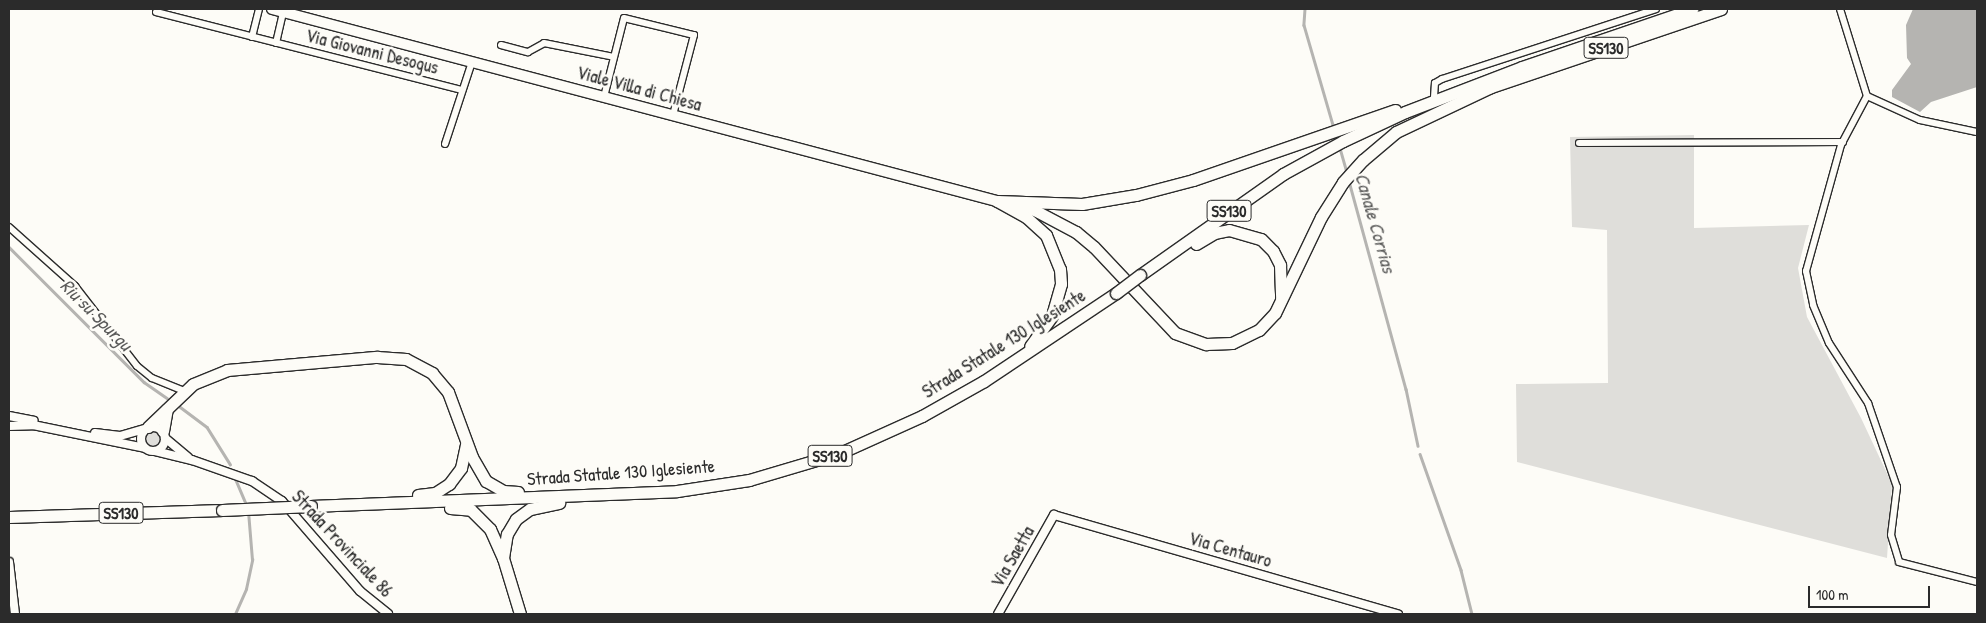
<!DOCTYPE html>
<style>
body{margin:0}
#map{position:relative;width:1986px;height:623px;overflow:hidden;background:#fdfcf7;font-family:"Patrick Hand",sans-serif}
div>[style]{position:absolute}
.green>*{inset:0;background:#dfdeda}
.round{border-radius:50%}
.water>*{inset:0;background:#b5b4b1}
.stream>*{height:2.5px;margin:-1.25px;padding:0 1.25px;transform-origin:1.25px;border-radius:1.25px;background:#b5b4b1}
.roads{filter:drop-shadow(1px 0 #2b2b2b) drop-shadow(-1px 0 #2b2b2b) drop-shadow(0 1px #2b2b2b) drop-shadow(0 -1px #2b2b2b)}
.minor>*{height:6px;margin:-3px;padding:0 3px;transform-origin:3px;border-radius:3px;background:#fdfcf7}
.tertiary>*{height:8px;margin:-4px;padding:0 4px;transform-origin:4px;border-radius:4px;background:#fdfcf7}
.tertiary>.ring{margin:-4px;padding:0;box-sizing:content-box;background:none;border:8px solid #fdfcf7;border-radius:50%}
.primary>*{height:10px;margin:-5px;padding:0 5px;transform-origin:5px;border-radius:5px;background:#fdfcf7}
.trunk>*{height:11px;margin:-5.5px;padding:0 5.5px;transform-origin:5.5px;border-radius:5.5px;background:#fdfcf7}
.bridges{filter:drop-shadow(1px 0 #2b2b2b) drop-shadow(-1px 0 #2b2b2b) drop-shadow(0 1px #2b2b2b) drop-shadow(0 -1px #2b2b2b)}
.trunk-bridge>*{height:11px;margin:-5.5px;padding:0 5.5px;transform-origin:5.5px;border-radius:5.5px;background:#fdfcf7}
span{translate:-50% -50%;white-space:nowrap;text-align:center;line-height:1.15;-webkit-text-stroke:5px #fdfcf7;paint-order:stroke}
.shield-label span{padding:1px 4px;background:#fdfcf7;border:1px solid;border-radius:4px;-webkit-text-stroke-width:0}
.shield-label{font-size:16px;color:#2b2b2b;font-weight:700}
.street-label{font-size:18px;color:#2b2b2b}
.water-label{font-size:19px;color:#5b5b5a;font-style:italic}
.frame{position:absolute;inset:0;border:10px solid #2b2b2b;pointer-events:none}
.scale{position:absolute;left:1808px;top:586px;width:122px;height:22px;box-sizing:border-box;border:2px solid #2b2b2b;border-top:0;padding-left:6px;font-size:15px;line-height:18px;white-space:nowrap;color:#2b2b2b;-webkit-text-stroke:4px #fdfcf7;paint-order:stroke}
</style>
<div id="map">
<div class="green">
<div style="clip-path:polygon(1694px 135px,1694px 228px,1809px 225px,1798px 268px,1807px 317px,1861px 418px,1892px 484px,1887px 558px,1517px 462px,1516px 384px,1608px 383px,1607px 230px,1572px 227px,1570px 137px)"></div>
<div class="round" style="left:143px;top:429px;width:20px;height:20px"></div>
</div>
<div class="water">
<div style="clip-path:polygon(1913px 9px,1977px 9px,1977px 87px,1931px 102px,1920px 112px,1892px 97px,1892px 90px,1911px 64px,1907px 58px,1906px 25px)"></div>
</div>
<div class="stream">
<div style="left:1305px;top:9px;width:16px;rotate:94deg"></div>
<div style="left:1304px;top:25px;width:107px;rotate:73.8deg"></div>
<div style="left:1340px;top:148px;width:26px;rotate:74deg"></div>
<div style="left:1349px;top:181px;width:216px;rotate:74.7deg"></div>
<div style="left:1406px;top:389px;width:58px;rotate:78.1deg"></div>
<div style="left:9px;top:247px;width:191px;rotate:45deg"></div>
<div style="left:144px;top:382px;width:28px;rotate:35deg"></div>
<div style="left:179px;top:406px;width:35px;rotate:37deg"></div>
<div style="left:207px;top:427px;width:44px;rotate:58.1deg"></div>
<div style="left:1420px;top:454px;width:123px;rotate:70.5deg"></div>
<div style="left:1461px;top:570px;width:45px;rotate:76deg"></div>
<div style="left:236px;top:480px;width:28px;rotate:67deg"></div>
<div style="left:235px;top:614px;width:27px;rotate:-66deg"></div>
<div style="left:246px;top:589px;width:30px;rotate:-78deg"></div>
<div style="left:252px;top:560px;width:49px;rotate:-94.7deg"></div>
</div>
<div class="roads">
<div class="minor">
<div style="left:1840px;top:9px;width:91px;rotate:72.8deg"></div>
<div style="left:1867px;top:96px;width:55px;rotate:118deg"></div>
<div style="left:1841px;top:145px;width:131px;rotate:105.5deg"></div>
<div style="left:1806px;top:271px;width:35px;rotate:78deg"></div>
<div style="left:1813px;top:305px;width:41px;rotate:67.2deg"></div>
<div style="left:1829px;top:343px;width:72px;rotate:57deg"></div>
<div style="left:1868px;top:403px;width:89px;rotate:71deg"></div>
<div style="left:1897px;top:487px;width:48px;rotate:97.1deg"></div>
<div style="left:1891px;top:535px;width:28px;rotate:73deg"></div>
<div style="left:1899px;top:562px;width:81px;rotate:14.4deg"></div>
<div style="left:156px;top:12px;width:316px;rotate:14.3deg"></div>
<div style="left:252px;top:37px;width:29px;rotate:-76deg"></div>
<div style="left:276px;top:43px;width:32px;rotate:-77deg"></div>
<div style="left:501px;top:45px;width:28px;rotate:15deg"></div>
<div style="left:528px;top:52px;width:18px;rotate:-29deg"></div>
<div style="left:544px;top:43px;width:71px;rotate:11.3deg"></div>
<div style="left:1867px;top:96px;width:58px;rotate:24.4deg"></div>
<div style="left:1920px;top:120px;width:58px;rotate:11.9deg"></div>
<div style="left:604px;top:97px;width:81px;rotate:-75.8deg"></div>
<div style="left:624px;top:18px;width:72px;rotate:13.7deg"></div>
<div style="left:694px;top:35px;width:83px;rotate:104.7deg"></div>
<div style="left:1434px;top:97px;width:14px;rotate:-86deg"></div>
<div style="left:1435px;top:83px;width:8px;rotate:-30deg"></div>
<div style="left:1442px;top:79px;width:225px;rotate:-18.1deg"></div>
<div style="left:1579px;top:143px;width:264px;rotate:-0.2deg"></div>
<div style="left:445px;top:144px;width:86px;rotate:-71.8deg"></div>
<div style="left:9px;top:227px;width:89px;rotate:41.8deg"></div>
<div style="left:75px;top:286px;width:101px;rotate:52.2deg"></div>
<div style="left:137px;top:366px;width:19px;rotate:39deg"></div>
<div style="left:152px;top:378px;width:35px;rotate:22deg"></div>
</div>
<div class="tertiary">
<div style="left:9px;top:416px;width:25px;rotate:11deg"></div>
<div style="left:9px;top:426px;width:24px;rotate:-2deg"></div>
<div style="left:33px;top:425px;width:114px;rotate:11.6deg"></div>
<div class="ring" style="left:141px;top:427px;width:16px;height:16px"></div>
<div style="left:95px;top:433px;width:25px;rotate:7deg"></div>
<div style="left:120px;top:436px;width:25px;rotate:-16deg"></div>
<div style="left:165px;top:438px;width:30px;rotate:40deg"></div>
<div style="left:155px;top:451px;width:38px;rotate:14deg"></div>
<div style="left:192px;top:460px;width:64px;rotate:19.3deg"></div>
<div style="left:252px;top:481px;width:36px;rotate:34deg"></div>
<div style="left:282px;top:501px;width:119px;rotate:49.1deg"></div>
<div style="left:360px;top:591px;width:36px;rotate:39deg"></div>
<div style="left:9px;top:562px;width:52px;rotate:83.4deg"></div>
<div style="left:998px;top:614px;width:114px;rotate:-60.5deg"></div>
<div style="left:1054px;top:515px;width:358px;rotate:16.1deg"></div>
</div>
<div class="primary">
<div style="left:272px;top:9px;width:792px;rotate:14.84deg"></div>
</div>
<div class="trunk">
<div style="left:1488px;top:88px;width:246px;rotate:-18.7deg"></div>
<div style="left:997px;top:201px;width:85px;rotate:2deg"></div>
<div style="left:1082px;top:204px;width:55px;rotate:-9.5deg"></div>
<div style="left:1136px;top:195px;width:59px;rotate:-14.7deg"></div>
<div style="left:1193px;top:180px;width:214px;rotate:-19.1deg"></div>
<div style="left:997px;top:201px;width:33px;rotate:29deg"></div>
<div style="left:1026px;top:217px;width:27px;rotate:42deg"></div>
<div style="left:1046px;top:235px;width:37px;rotate:68deg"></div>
<div style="left:1060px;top:269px;width:15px;rotate:86deg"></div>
<div style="left:1061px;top:284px;width:33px;rotate:106deg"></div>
<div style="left:1052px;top:316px;width:37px;rotate:126deg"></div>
<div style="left:1038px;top:212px;width:43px;rotate:27.8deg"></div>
<div style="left:1076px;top:232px;width:23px;rotate:40deg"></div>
<div style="left:1094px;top:247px;width:118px;rotate:46.7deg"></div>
<div style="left:1175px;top:333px;width:33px;rotate:20deg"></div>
<div style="left:1206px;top:344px;width:26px;rotate:-2deg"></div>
<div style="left:1232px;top:343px;width:30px;rotate:-26deg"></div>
<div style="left:1259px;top:330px;width:23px;rotate:-47deg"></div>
<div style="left:1275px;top:313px;width:106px;rotate:-64.4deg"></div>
<div style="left:1321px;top:217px;width:41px;rotate:-57.8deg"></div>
<div style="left:1343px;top:182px;width:30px;rotate:-48deg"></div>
<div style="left:1363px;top:160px;width:43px;rotate:-40.3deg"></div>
<div style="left:1396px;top:132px;width:105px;rotate:-25.3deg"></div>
<div style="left:1196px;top:244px;width:21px;rotate:-31deg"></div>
<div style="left:1214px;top:233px;width:15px;rotate:-11deg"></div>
<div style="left:1229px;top:230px;width:33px;rotate:16deg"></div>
<div style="left:1261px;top:239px;width:17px;rotate:45deg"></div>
<div style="left:1273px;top:251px;width:16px;rotate:63deg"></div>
<div style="left:1280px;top:265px;width:34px;rotate:88deg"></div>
<div style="left:1140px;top:275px;width:175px;rotate:-35.2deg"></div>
<div style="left:1283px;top:174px;width:68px;rotate:-28.8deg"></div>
<div style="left:1343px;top:141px;width:68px;rotate:-25.1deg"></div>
<div style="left:1405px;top:112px;width:125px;rotate:-21deg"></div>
<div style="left:1522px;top:67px;width:180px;rotate:-18.8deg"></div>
<div style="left:148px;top:427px;width:62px;rotate:-43.7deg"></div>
<div style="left:193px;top:384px;width:37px;rotate:-22deg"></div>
<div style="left:227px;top:370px;width:151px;rotate:-5deg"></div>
<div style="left:377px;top:357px;width:29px;rotate:4deg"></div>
<div style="left:406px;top:359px;width:30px;rotate:28deg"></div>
<div style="left:432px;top:373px;width:25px;rotate:50deg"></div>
<div style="left:448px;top:392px;width:69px;rotate:69.7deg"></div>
<div style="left:472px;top:457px;width:28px;rotate:60deg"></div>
<div style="left:486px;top:481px;width:20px;rotate:30deg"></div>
<div style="left:503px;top:491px;width:15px;rotate:4deg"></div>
<div style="left:163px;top:431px;width:22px;rotate:-80deg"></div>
<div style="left:418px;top:495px;width:17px;rotate:-7deg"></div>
<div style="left:435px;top:493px;width:17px;rotate:-33deg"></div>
<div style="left:449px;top:484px;width:20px;rotate:-53deg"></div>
<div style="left:461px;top:468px;width:25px;rotate:-78deg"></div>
<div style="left:311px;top:506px;width:366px;rotate:-2.3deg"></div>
<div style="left:677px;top:491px;width:73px;rotate:-8.7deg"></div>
<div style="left:749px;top:480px;width:95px;rotate:-16.5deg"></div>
<div style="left:840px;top:453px;width:90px;rotate:-24.3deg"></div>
<div style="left:922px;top:416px;width:71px;rotate:-29.4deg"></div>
<div style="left:984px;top:381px;width:159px;rotate:-33.7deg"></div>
<div style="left:450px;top:508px;width:21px;rotate:5deg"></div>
<div style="left:471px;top:510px;width:27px;rotate:45deg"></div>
<div style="left:490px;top:529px;width:32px;rotate:66deg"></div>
<div style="left:503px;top:558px;width:59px;rotate:73.1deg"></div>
<div style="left:9px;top:517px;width:213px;rotate:-1.9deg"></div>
<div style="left:503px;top:558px;width:24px;rotate:-81deg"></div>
<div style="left:507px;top:534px;width:17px;rotate:-59deg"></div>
<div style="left:516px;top:519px;width:17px;rotate:-36deg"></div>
<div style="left:530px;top:509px;width:30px;rotate:-12deg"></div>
</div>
</div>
<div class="bridges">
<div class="trunk-bridge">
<div style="left:1116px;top:293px;width:30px;rotate:-37deg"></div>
<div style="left:222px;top:510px;width:89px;rotate:-2.6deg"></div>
</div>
</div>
<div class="shield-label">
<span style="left:1606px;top:48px">SS130</span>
<span style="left:1229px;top:211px">SS130</span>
<span style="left:830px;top:456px">SS130</span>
<span style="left:121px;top:513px">SS130</span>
</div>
<div class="street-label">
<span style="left:372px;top:52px;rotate:14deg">Via Giovanni Desogus</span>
<span style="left:639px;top:89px;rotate:15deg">Viale Villa di Chiesa</span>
<span style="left:1004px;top:344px;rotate:-32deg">Strada Statale 130 Iglesiente</span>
<span style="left:621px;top:473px;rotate:-4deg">Strada Statale 130 Iglesiente</span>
<span style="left:342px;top:544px;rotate:47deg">Strada Provinciale 86</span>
<span style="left:1230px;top:550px;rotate:16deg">Via Centauro</span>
<span style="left:1013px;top:557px;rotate:-60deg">Via Saetta</span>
</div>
<div class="water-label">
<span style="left:1375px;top:223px;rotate:74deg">Canale Corrias</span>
<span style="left:96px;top:315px;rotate:45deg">Riu su Spurgu</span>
</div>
<div class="frame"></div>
<div class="scale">100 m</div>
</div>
